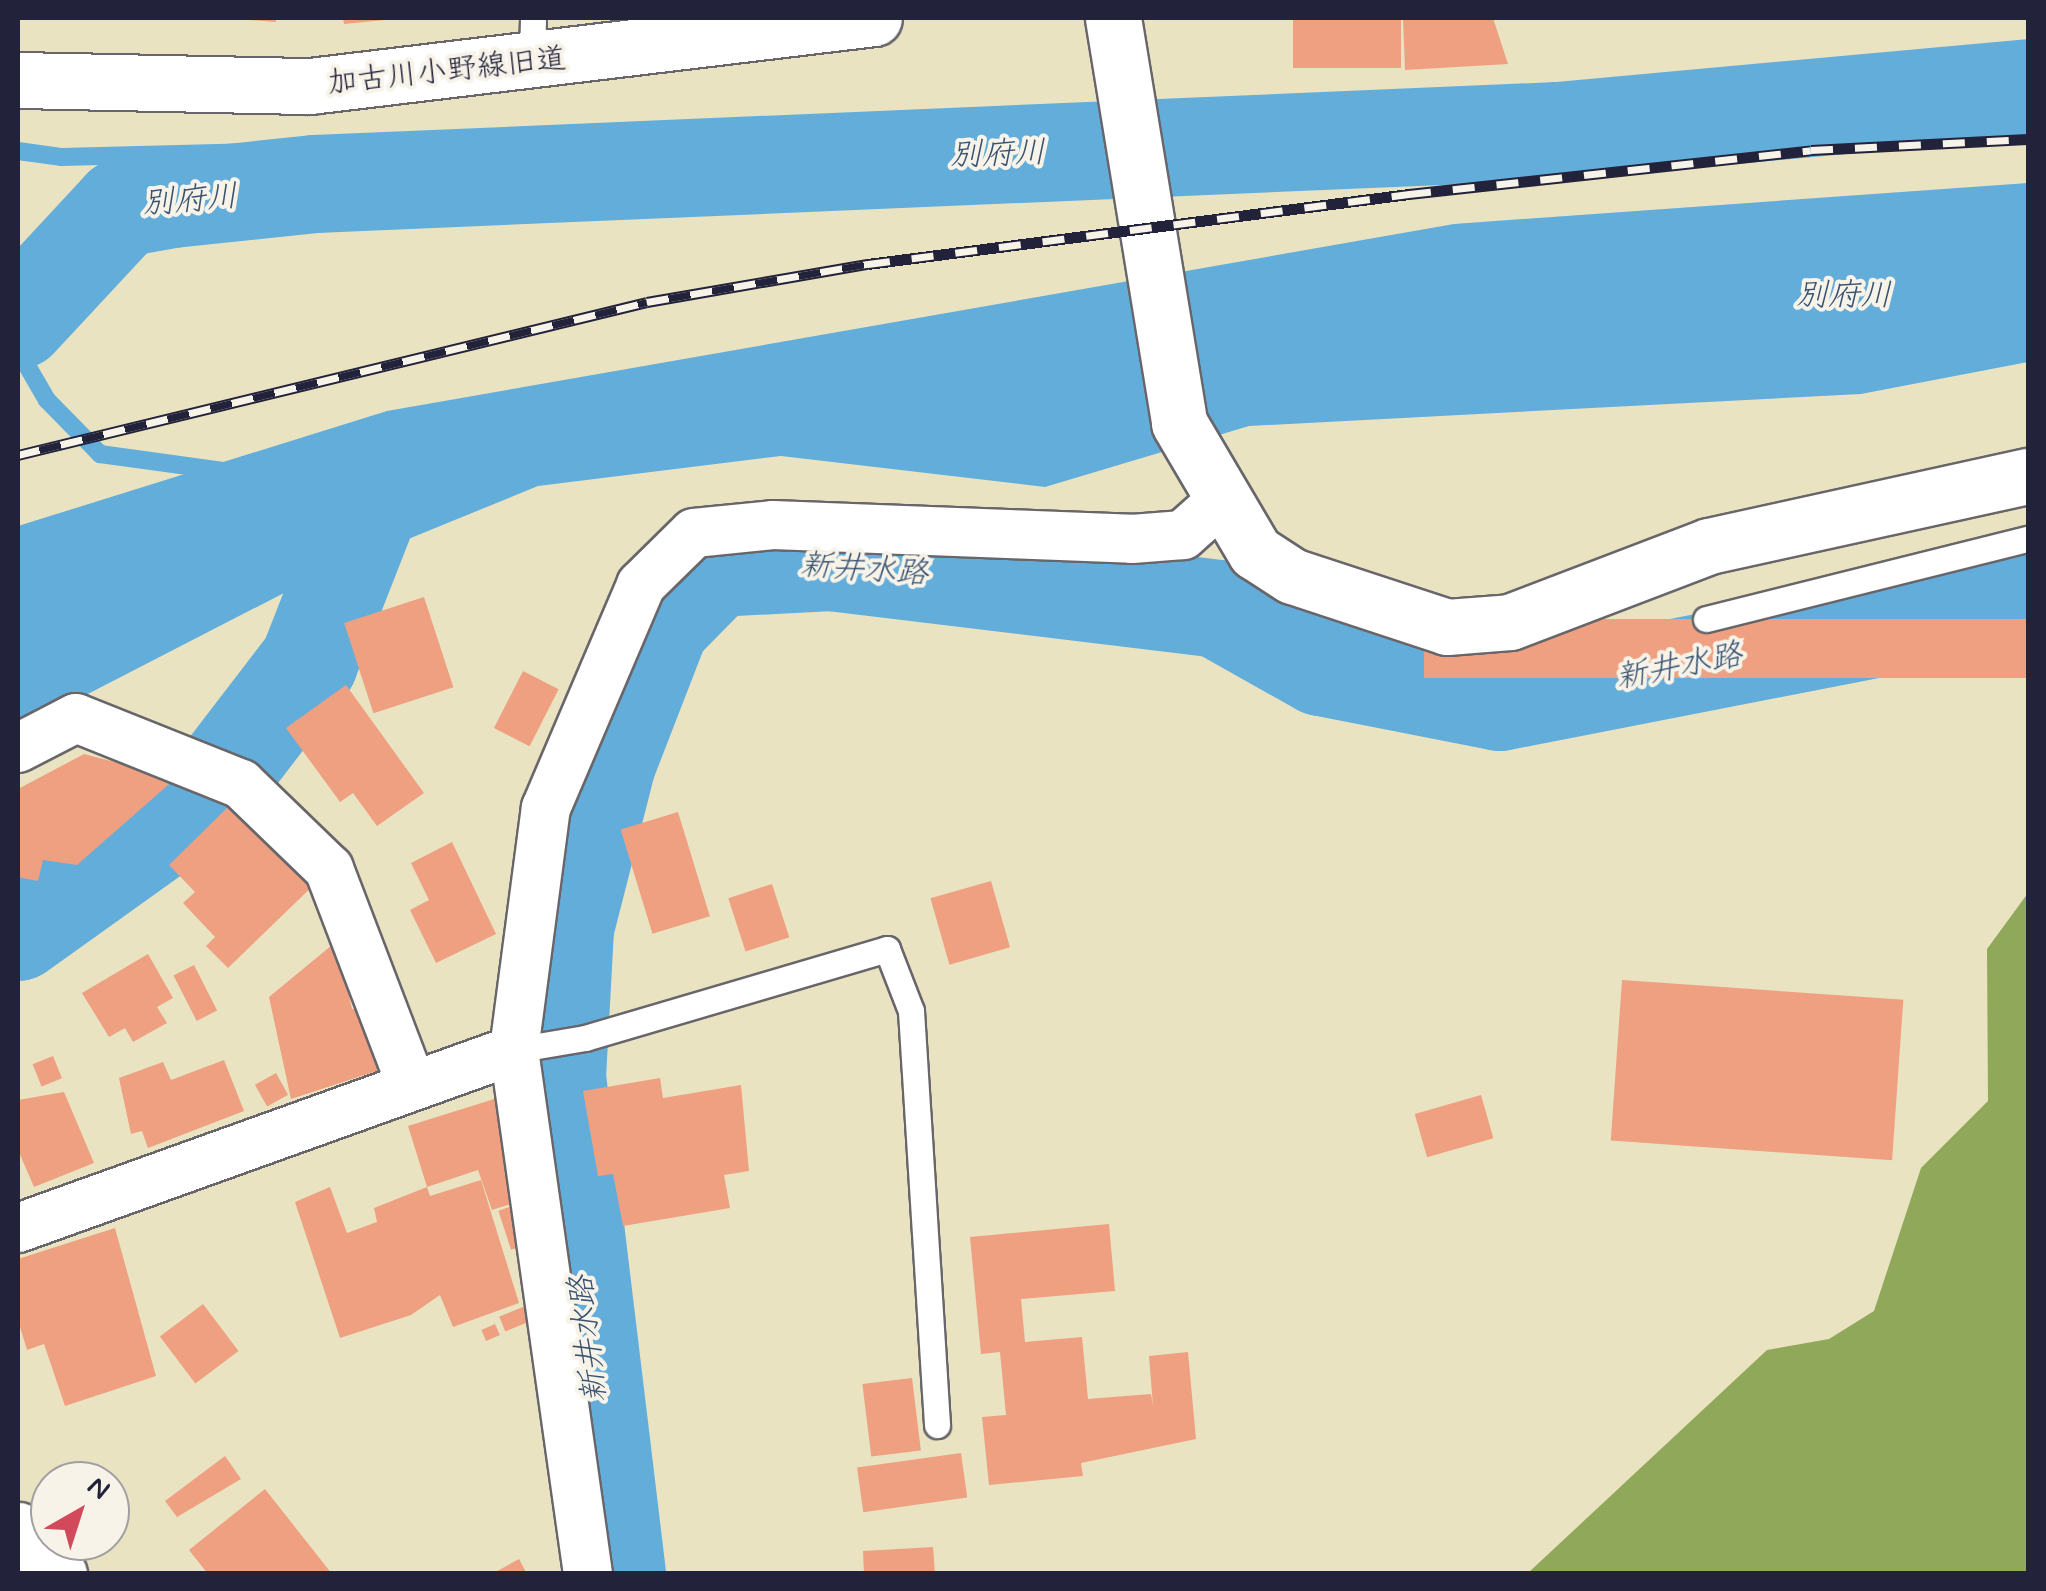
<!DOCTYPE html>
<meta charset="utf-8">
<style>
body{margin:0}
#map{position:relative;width:2046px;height:1591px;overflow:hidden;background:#e9e3c2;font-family:Mynerve,"Klee One",sans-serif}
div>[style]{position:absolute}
.forest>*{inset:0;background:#90a85a}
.water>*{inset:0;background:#63addb}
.stream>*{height:18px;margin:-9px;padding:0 9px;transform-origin:9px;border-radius:9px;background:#63addb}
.river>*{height:98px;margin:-49px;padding:0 49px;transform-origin:49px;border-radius:49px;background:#63addb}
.building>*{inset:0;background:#eea081;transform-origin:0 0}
.roads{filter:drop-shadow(2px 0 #68666a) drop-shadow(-2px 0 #68666a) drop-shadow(0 2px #68666a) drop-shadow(0 -2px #68666a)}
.service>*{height:25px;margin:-12.5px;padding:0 12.5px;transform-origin:12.5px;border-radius:12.5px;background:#fff}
.minor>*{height:48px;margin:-24px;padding:0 24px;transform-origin:24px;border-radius:24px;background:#fff}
.tertiary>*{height:55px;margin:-27.5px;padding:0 27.5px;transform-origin:27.5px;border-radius:27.5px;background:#fff}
.rail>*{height:11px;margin-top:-5.5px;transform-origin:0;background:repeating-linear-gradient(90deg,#f7f3e8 0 22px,#22223b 0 44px);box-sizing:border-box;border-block:2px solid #22223b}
span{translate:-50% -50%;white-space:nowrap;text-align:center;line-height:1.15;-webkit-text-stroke:8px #f7f3e8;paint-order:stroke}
.street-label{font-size:30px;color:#22223b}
.water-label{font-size:32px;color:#395373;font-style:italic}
.frame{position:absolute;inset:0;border:20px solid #22223b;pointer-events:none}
.north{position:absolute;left:30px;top:1461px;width:100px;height:100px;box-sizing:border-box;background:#f7f3e8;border:2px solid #a29fa3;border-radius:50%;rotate:39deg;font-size:28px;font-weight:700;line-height:40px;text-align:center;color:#22223b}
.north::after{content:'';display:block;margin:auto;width:35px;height:45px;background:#d1495b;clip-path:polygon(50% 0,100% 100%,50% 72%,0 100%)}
</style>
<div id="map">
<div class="forest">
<div style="clip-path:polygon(2028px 893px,2028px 1573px,1528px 1573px,1767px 1350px,1829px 1339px,1874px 1311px,1921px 1168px,1988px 1101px,1987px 949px)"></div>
</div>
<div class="water">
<div style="clip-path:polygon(2028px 183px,2028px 362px,1861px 394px,1249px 426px,1045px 487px,781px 456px,538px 486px,313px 578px,18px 730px,18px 526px,387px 411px,1454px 224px)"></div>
</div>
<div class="stream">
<div style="left:18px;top:151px;width:43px;rotate:7.9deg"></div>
<div style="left:61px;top:157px;width:464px;rotate:-1.5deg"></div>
<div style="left:525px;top:145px;width:904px;rotate:-2.66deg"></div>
<div style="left:1428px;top:103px;width:339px;rotate:-3.4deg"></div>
<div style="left:1766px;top:83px;width:263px;rotate:-6.1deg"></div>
<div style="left:18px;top:274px;width:79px;rotate:-50.7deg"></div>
<div style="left:18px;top:301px;width:132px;rotate:-48.1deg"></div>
<div style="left:106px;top:203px;width:47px;rotate:-17.3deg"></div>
<div style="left:151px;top:189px;width:174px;rotate:-6.3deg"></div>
<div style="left:324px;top:170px;width:1040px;rotate:-2.42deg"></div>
<div style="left:1363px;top:126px;width:546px;rotate:-4.41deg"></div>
<div style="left:18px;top:350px;width:58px;rotate:59.9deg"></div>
<div style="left:47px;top:400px;width:76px;rotate:45.5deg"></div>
<div style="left:100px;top:454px;width:133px;rotate:7.8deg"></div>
</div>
<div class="river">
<div style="left:18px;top:320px;width:153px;rotate:-47.1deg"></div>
<div style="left:122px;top:208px;width:51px;rotate:-10.2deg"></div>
<div style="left:172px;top:199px;width:144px;rotate:-6deg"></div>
<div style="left:315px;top:184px;width:1244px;rotate:-2.44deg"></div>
<div style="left:1558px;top:131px;width:472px;rotate:-5.2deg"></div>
<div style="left:18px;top:932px;width:229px;rotate:-35.6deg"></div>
<div style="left:204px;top:799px;width:173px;rotate:-52.5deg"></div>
<div style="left:309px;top:662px;width:184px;rotate:-68.6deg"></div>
<div style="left:376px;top:491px;width:52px;rotate:-22.6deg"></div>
<div style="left:617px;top:1574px;width:501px;rotate:-96.88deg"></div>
<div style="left:557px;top:1077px;width:149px;rotate:-86.9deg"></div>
<div style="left:565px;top:928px;width:170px;rotate:-75.7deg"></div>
<div style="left:607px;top:763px;width:149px;rotate:-68.8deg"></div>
<div style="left:661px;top:624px;width:78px;rotate:-45.5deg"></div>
<div style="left:716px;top:568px;width:115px;rotate:-3deg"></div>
<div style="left:831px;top:562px;width:390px;rotate:6.9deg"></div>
<div style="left:1218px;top:609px;width:118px;rotate:29.4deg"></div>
<div style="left:1321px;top:667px;width:182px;rotate:11.1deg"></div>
<div style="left:1500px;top:702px;width:538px;rotate:-11.04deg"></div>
</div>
<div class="building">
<div style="clip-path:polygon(223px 18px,276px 18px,276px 22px)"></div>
<div style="clip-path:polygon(343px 18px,384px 18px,385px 20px,344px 24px)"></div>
<div style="left:1293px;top:18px;width:108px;height:50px"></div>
<div style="clip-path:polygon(1403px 18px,1493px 18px,1508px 64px,1405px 70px)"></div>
<div style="left:424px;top:597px;width:95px;height:84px;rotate:72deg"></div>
<div style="left:2028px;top:619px;width:59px;height:604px;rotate:90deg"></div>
<div style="left:523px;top:671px;width:40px;height:64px;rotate:27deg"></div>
<div style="clip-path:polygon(346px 685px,424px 793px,377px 826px,353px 793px,340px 802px,286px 728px)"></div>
<div style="clip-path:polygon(84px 754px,176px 778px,77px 865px,43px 860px,38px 881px,18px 877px,18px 789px)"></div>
<div style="clip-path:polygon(230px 805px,283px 860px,292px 852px,319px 880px,228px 968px,206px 946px,215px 937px,183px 903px,195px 892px,169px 865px)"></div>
<div style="left:678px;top:812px;width:109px;height:60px;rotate:73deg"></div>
<div style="clip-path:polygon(452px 842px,496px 934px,436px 963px,410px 910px,429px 900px,411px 863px)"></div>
<div style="left:991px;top:881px;width:69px;height:63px;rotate:74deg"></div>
<div style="left:772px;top:884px;width:56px;height:46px;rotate:72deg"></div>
<div style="clip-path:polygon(343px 936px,360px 975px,347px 986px,352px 1009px,373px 1007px,392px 1066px,291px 1099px,269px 997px)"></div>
<div style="clip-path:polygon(148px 954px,173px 998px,157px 1007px,167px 1023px,133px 1042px,125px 1028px,109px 1037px,82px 993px)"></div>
<div style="left:194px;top:965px;width:51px;height:23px;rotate:63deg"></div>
<div style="left:1622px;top:980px;width:282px;height:161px;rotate:4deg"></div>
<div style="left:53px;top:1056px;width:24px;height:22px;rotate:68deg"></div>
<div style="clip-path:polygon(224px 1060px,244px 1111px,148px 1148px,142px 1131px,131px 1134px,119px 1078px,163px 1062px,171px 1080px)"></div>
<div style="left:276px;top:1073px;width:25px;height:24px;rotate:61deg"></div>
<div style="clip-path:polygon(660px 1078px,663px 1098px,741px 1085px,749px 1171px,724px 1175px,730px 1208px,623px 1226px,613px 1174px,598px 1176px,583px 1091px)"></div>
<div style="clip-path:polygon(64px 1092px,94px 1163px,34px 1187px,18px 1150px,18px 1100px)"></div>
<div style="clip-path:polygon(507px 1095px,535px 1196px,492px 1210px,478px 1170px,427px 1187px,430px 1196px,481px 1180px,519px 1303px,453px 1327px,440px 1295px,411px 1315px,340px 1338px,295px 1202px,330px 1187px,347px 1233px,377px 1222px,374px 1208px,427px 1187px,408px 1126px)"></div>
<div style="left:1481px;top:1095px;width:45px;height:69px;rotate:74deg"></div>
<div style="left:525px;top:1202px;width:41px;height:28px;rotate:72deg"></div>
<div style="clip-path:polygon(1109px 1224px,1115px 1291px,1021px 1299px,1025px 1342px,1082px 1337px,1088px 1399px,1151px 1394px,1153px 1406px,1149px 1356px,1188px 1352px,1196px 1439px,1081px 1463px,1083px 1476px,989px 1485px,982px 1417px,1006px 1415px,1000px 1352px,981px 1354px,970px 1237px)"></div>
<div style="clip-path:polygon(115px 1228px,156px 1376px,65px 1406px,44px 1344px,27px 1350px,18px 1320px,18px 1259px)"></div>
<div style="left:203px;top:1304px;width:59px;height:54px;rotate:53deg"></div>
<div style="left:528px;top:1305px;width:16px;height:31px;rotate:68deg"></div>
<div style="left:495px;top:1324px;width:12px;height:15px;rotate:66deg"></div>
<div style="left:912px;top:1378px;width:73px;height:50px;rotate:83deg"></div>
<div style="left:961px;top:1453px;width:45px;height:105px;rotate:82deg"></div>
<div style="clip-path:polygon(225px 1456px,241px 1479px,177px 1517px,165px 1501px)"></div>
<div style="clip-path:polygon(265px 1489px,332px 1574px,208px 1574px,189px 1550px)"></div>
<div style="clip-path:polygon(933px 1547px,935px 1574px,864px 1574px,863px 1551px)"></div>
<div style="clip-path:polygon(519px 1559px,527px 1574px,492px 1574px)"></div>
</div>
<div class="roads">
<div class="service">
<div style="left:532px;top:62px;width:44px;rotate:-88.7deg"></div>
<div style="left:1706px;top:619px;width:332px;rotate:-14deg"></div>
<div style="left:514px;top:1050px;width:72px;rotate:-9.6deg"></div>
<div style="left:585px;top:1038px;width:315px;rotate:-16.4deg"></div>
<div style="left:887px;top:949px;width:66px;rotate:68.8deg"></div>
<div style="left:911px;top:1011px;width:415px;rotate:86.4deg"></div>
</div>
<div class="minor">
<div style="left:18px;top:748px;width:65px;rotate:-27.3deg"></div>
<div style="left:76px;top:718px;width:178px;rotate:21.8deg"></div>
<div style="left:241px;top:784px;width:122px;rotate:44deg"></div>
<div style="left:329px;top:869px;width:232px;rotate:69.1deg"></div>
<div style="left:18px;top:1228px;width:527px;rotate:-19.74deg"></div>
<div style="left:588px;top:1574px;width:529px;rotate:-98.04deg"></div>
<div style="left:514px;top:1050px;width:244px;rotate:-82.5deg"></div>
<div style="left:546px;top:808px;width:242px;rotate:-66.9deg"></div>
<div style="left:641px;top:585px;width:74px;rotate:-44.5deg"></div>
<div style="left:694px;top:533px;width:79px;rotate:-5.8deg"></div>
<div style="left:773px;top:525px;width:359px;rotate:2.2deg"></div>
<div style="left:1132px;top:539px;width:51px;rotate:-4.5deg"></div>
<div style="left:1183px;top:535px;width:50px;rotate:-41.7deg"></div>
</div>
<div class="tertiary">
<div style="left:1113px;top:18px;width:410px;rotate:80.7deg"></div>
<div style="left:1179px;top:423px;width:150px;rotate:59.5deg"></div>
<div style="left:1255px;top:552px;width:44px;rotate:33deg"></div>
<div style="left:1292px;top:576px;width:163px;rotate:18.2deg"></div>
<div style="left:1447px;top:627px;width:63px;rotate:-4.5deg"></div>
<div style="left:1510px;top:622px;width:213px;rotate:-20.9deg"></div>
<div style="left:1709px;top:546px;width:327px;rotate:-12.4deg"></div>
<div style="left:18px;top:80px;width:292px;rotate:1.2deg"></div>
<div style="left:310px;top:86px;width:568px;rotate:-6.87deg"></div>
<div style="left:18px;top:1530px;width:60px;rotate:47deg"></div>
</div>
</div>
<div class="rail">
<div style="left:18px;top:455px;width:647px;rotate:-13.67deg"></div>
<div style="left:647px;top:302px;width:224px;rotate:-9.8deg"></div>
<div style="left:868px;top:264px;width:546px;rotate:-7.37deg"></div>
<div style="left:1409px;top:194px;width:404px;rotate:-6.2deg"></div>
<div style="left:1811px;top:150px;width:217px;rotate:-2.9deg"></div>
</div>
<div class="street-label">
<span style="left:447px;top:72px;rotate:-6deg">加古川小野線旧道</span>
</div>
<div class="water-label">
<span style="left:998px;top:155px;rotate:-2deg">別府川</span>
<span style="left:190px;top:201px;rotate:-5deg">別府川</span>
<span style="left:1844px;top:296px">別府川</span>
<span style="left:864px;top:570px;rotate:4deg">新井水路</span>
<span style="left:1679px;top:667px;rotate:-11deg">新井水路</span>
<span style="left:589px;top:1339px;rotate:-97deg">新井水路</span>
</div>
<div class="frame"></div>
<div class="north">N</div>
</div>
